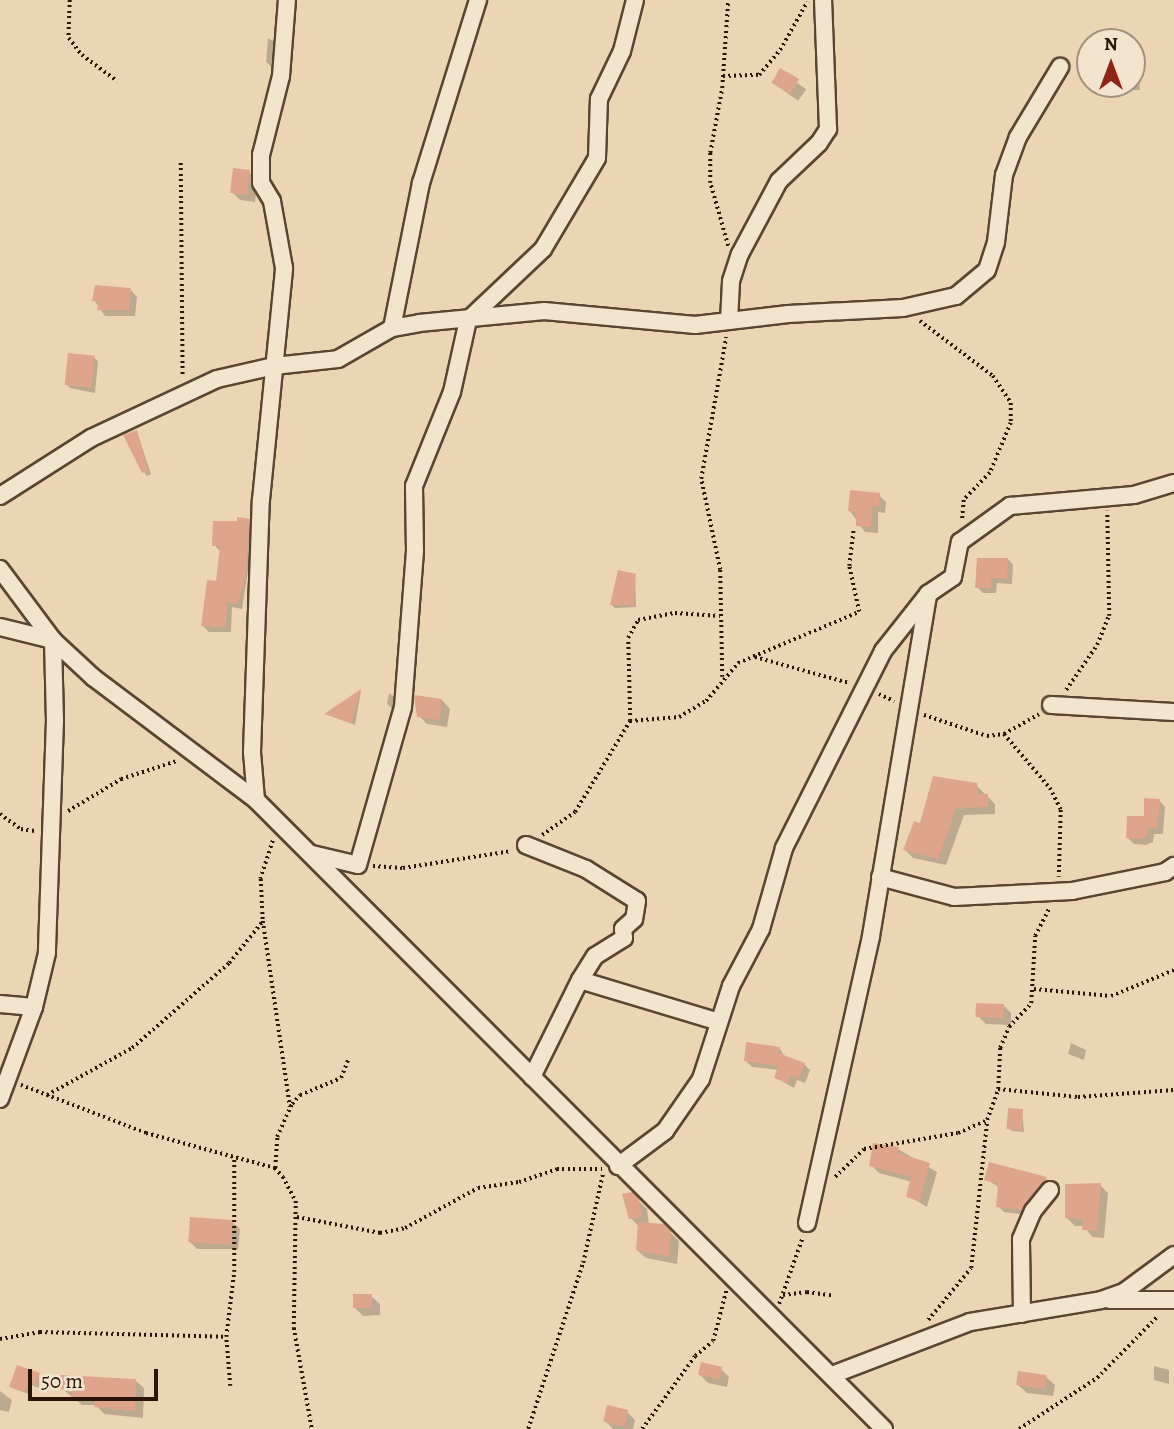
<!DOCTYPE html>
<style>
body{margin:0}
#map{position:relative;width:1174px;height:1429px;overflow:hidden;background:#ecd5b4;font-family:Alegreya,serif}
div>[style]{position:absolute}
.shadow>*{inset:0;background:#0003;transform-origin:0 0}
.building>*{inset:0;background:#dfa58c;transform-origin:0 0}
.path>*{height:3.5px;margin-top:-1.75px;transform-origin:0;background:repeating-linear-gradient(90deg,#291507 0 2px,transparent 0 5.5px)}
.roads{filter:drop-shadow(2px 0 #5a4532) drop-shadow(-2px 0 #5a4532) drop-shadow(0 2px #5a4532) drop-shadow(0 -2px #5a4532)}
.street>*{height:16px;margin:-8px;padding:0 8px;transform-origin:8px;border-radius:8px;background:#f3e4ce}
span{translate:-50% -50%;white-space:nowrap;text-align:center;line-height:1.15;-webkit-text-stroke:5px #f3e4ce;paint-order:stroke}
.north{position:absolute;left:1076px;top:28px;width:70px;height:70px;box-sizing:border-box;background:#f3e4ce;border:2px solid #a2917e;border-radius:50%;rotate:0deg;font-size:19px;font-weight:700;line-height:28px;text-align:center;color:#291507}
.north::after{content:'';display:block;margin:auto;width:24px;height:32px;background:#8f2418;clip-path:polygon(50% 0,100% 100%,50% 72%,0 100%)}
.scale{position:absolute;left:28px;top:1369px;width:130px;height:32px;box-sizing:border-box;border:4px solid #291507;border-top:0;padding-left:9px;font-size:21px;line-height:24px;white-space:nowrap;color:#291507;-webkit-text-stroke:5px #f3e4ce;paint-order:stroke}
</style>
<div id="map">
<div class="shadow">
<div style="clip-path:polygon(268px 38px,281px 46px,275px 70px,266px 62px)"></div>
<div style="left:780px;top:71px;width:32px;height:14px;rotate:35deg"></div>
<div style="clip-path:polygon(1132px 71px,1139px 75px,1140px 90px,1117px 90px,1114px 84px,1132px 84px)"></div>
<div style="clip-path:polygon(249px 172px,258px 180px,255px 202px,240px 200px,232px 192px)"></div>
<div style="clip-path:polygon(131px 290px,137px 297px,135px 316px,105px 316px,94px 300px)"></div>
<div style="clip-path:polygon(94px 358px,98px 361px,95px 393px,70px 388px,67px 385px)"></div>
<div style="clip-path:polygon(137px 432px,151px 474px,147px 476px,144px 472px)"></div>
<div style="clip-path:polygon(879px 495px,886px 502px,885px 513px,878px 512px,878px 533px,865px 532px,850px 511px)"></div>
<div style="clip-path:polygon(249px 520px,255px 526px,242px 609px,232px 607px,231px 632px,209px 632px,203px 626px,217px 583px,220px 551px,214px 545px)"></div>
<div style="clip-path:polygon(1008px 559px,1013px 565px,1012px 584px,997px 583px,996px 593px,983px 593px,977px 587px)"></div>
<div style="clip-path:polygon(635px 575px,636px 607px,615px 608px,612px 605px)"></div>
<div style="clip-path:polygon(361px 691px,355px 725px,326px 714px)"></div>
<div style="clip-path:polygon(389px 693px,401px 702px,396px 712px,387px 704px)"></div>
<div style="clip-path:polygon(442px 700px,450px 709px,447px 727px,427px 724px,419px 716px)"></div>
<div style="clip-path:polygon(976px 785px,995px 804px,995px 814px,964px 815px,946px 865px,913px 858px,905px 850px)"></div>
<div style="clip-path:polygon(1159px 800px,1165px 807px,1163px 834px,1154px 834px,1153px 842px,1146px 845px,1134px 844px,1127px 837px)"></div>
<div style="clip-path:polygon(1003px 1005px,1011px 1013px,1011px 1025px,986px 1024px,978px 1016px)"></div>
<div style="clip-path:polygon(1071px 1043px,1086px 1050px,1084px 1060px,1068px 1054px)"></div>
<div style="clip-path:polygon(747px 1044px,780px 1049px,785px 1057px,804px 1064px,810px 1070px,805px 1083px,797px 1080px,794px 1088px,776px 1078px,779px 1070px,752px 1067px,746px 1061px)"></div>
<div style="clip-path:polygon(1022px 1111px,1024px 1132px,1012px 1131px,1009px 1128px)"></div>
<div style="clip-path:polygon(898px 1149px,937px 1172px,927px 1207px,908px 1196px,912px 1182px,879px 1173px,871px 1165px)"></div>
<div style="clip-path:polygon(986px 1179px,1046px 1179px,1052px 1185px,1029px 1215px,1004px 1212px,998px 1206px,1000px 1188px)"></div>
<div style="clip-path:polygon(1100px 1185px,1108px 1193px,1104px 1238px,1092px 1237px,1084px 1226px,1075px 1226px,1067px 1218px)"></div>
<div style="clip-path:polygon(632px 1194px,647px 1209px,649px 1224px,663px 1225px,679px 1241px,677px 1264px,646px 1258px,637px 1250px,639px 1227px,631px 1218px)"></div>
<div style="clip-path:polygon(232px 1222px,240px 1229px,238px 1249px,197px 1249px,190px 1242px)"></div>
<div style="clip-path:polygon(371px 1296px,380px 1304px,380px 1315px,363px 1316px,355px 1308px)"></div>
<div style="clip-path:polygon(1154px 1366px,1169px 1370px,1169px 1384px,1154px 1380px)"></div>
<div style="clip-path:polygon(721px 1369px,729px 1377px,727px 1387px,708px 1383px,700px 1375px)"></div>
<div style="clip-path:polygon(39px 1374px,39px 1388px,31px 1385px,28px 1394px,11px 1387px)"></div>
<div style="clip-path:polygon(1046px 1377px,1055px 1385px,1053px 1396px,1027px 1393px,1018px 1385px)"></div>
<div style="clip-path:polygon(135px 1380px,144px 1388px,143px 1418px,104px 1414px,96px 1405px,82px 1405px,61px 1388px)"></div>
<div style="clip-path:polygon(0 1391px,12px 1400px,9px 1412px,0 1410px)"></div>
<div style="clip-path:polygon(627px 1412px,635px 1420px,633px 1429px,613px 1429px,605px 1421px)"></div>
</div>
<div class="building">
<div style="left:780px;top:68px;width:22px;height:17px;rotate:30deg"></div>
<div style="left:233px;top:168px;width:17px;height:25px;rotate:7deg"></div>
<div style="clip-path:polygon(95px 285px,131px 288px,129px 310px,97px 310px,99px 302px,92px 301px)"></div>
<div style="left:68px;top:353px;width:27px;height:32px;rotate:6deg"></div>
<div style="clip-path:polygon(137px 430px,148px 471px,142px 473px,123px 435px)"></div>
<div style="clip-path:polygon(850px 490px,880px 493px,879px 506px,872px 506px,871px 527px,856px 526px,856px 512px,848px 511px)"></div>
<div style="clip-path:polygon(237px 517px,250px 519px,245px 581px,237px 604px,227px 602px,226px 627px,201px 626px,207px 580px,216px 581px,220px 546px,212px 546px,213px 521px,237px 521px)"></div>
<div style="clip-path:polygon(977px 558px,1008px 558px,1007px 579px,991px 578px,991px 588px,975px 588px)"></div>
<div style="clip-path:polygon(618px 570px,636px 574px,633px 605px,610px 605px)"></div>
<div style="clip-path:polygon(361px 689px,351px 723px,324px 714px)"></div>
<div style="clip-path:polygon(414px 695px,442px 699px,439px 720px,417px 717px)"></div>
<div style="clip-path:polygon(933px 776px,977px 783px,978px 794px,988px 794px,988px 807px,956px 808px,938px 859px,903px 850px,914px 821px,920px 823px)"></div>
<div style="clip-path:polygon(1144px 798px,1160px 799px,1157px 828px,1148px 828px,1147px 836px,1139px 839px,1126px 838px,1127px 816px,1144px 816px)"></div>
<div style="left:976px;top:1003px;width:28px;height:14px;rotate:2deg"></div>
<div style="clip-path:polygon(746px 1042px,780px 1047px,778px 1053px,805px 1063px,799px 1078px,791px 1075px,788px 1083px,774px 1078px,778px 1066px,744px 1061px)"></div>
<div style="left:1008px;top:1108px;width:15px;height:21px;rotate:4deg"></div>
<div style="clip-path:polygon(873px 1143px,899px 1147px,898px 1153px,930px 1163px,919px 1201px,906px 1197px,911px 1177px,869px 1166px)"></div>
<div style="clip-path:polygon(989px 1162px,1047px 1177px,1046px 1180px,1022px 1210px,996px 1207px,998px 1184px,984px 1180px)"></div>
<div style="clip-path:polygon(1101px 1183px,1097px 1231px,1082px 1230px,1083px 1219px,1065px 1218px,1065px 1184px)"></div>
<div style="clip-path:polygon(633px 1192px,639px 1199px,642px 1217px,629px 1219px,622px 1194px)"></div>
<div style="left:190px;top:1217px;width:43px;height:25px;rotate:4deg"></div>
<div style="clip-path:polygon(638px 1222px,664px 1224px,671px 1231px,669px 1257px,636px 1250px)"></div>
<div style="left:372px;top:1294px;width:14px;height:19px;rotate:90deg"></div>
<div style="left:701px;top:1362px;width:22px;height:13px;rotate:13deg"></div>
<div style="clip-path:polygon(17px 1365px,40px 1373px,35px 1385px,28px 1383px,24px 1392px,9px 1387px)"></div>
<div style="left:1018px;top:1371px;width:29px;height:14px;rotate:8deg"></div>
<div style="clip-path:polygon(60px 1375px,136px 1379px,135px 1411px,94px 1407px,95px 1397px,72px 1397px,72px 1389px,60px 1389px)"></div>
<div style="left:607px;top:1405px;width:22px;height:17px;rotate:13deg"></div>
</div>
<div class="path">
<div style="left:70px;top:0;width:38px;rotate:92deg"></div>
<div style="left:69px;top:38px;width:21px;rotate:53deg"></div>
<div style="left:82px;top:55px;width:44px;rotate:36.6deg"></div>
<div style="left:723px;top:76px;width:36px;rotate:-2deg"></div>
<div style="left:759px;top:75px;width:33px;rotate:-50deg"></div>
<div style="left:780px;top:50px;width:55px;rotate:-60.6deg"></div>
<div style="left:181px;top:163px;width:214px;rotate:89.5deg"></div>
<div style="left:728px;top:246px;width:66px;rotate:-105.9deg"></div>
<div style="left:710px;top:183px;width:30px;rotate:-90deg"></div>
<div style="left:710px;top:153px;width:66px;rotate:-79.5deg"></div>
<div style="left:722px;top:88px;width:88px;rotate:-86.1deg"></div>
<div style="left:920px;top:321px;width:91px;rotate:37deg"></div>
<div style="left:993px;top:376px;width:32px;rotate:56deg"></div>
<div style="left:1011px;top:403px;width:20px;rotate:90deg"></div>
<div style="left:1011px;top:423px;width:54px;rotate:112.8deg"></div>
<div style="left:990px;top:473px;width:37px;rotate:134deg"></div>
<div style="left:964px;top:500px;width:22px;rotate:95deg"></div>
<div style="left:755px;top:657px;width:98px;rotate:15.5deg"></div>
<div style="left:722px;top:677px;width:107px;rotate:-91.1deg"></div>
<div style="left:720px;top:570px;width:93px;rotate:-101.8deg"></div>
<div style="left:701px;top:479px;width:144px;rotate:-80deg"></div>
<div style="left:1066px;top:690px;width:55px;rotate:-55.4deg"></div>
<div style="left:1097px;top:645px;width:31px;rotate:-68deg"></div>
<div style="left:1109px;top:616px;width:105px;rotate:-91.1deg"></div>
<div style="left:879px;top:694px;width:17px;rotate:25deg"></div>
<div style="left:924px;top:715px;width:66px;rotate:18.4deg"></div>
<div style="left:987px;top:736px;width:17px;rotate:-7deg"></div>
<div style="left:1004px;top:734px;width:40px;rotate:-29.7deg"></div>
<div style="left:630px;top:721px;width:83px;rotate:-91.4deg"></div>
<div style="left:628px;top:638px;width:21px;rotate:-61deg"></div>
<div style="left:638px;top:620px;width:38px;rotate:-11deg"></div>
<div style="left:675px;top:613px;width:45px;rotate:3.8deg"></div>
<div style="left:1004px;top:734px;width:71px;rotate:49.6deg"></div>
<div style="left:1050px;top:788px;width:25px;rotate:63deg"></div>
<div style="left:1061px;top:810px;width:67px;rotate:91.7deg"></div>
<div style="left:68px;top:811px;width:62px;rotate:-31.1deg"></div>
<div style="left:121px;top:779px;width:59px;rotate:-17.8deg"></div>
<div style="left:0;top:814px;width:26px;rotate:36deg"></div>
<div style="left:21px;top:829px;width:14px;rotate:8deg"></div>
<div style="left:542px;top:835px;width:40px;rotate:-34.9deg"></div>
<div style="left:575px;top:812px;width:106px;rotate:-58.9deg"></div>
<div style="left:630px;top:721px;width:49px;rotate:-4.7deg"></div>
<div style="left:679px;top:717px;width:31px;rotate:-31deg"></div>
<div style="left:706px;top:701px;width:50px;rotate:-49.9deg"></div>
<div style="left:738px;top:663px;width:131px;rotate:-22.9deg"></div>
<div style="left:859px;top:612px;width:47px;rotate:-102.3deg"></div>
<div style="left:849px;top:566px;width:35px;rotate:-83deg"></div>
<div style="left:273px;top:841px;width:40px;rotate:108deg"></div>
<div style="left:261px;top:879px;width:42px;rotate:87.3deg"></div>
<div style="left:263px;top:921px;width:188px;rotate:81.7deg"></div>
<div style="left:373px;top:866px;width:30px;rotate:4deg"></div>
<div style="left:403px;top:868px;width:109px;rotate:-8.9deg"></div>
<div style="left:1034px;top:989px;width:77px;rotate:5.2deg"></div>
<div style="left:1111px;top:996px;width:68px;rotate:-22.4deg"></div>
<div style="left:21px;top:1085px;width:134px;rotate:21deg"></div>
<div style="left:146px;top:1133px;width:134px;rotate:15.2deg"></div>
<div style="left:275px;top:1168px;width:12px;rotate:48deg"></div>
<div style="left:283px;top:1177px;width:27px;rotate:62deg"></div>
<div style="left:296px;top:1201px;width:127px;rotate:90.9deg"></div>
<div style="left:294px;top:1328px;width:103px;rotate:79.9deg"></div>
<div style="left:998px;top:1089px;width:80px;rotate:5.7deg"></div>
<div style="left:1078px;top:1097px;width:96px;rotate:-4.2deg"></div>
<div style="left:47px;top:1095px;width:97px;rotate:-28.9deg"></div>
<div style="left:132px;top:1048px;width:129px;rotate:-41.2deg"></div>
<div style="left:229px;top:963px;width:54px;rotate:-51deg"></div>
<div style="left:275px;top:1168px;width:31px;rotate:-86deg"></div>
<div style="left:277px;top:1137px;width:36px;rotate:-66deg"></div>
<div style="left:292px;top:1104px;width:12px;rotate:-48deg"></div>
<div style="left:300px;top:1095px;width:44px;rotate:-22.5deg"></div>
<div style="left:341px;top:1078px;width:19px;rotate:-69deg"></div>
<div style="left:835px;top:1177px;width:40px;rotate:-44deg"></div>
<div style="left:864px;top:1149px;width:95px;rotate:-9.7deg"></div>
<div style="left:958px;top:1133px;width:32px;rotate:-24deg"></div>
<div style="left:987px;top:1120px;width:33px;rotate:-70deg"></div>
<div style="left:998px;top:1089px;width:41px;rotate:-87.2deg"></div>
<div style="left:1000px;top:1048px;width:23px;rotate:-67deg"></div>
<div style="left:1009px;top:1027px;width:33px;rotate:-47deg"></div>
<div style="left:1031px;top:1003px;width:67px;rotate:-86.6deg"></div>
<div style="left:1035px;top:936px;width:31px;rotate:-63deg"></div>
<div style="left:297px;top:1217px;width:85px;rotate:10.9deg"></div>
<div style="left:380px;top:1233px;width:25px;rotate:-11deg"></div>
<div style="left:405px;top:1228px;width:83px;rotate:-28.7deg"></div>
<div style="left:478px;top:1188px;width:41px;rotate:-8.3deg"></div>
<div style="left:519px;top:1182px;width:40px;rotate:-18.9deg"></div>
<div style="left:557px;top:1169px;width:45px"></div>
<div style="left:783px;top:1295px;width:24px;rotate:-7deg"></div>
<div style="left:807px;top:1292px;width:27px;rotate:8deg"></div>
<div style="left:779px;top:1304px;width:69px;rotate:-70.5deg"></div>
<div style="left:928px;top:1320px;width:67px;rotate:-50.4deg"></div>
<div style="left:971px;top:1268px;width:148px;rotate:-83.8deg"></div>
<div style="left:0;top:1339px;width:41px;rotate:-9.9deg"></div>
<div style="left:40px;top:1332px;width:186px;rotate:1.5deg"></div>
<div style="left:230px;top:1386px;width:49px;rotate:-94.7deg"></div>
<div style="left:226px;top:1337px;width:65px;rotate:-83deg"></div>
<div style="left:234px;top:1272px;width:115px;rotate:-90deg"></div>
<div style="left:528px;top:1429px;width:175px;rotate:-71.7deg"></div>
<div style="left:583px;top:1263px;width:92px;rotate:-77.5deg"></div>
<div style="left:642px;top:1429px;width:90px;rotate:-54deg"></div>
<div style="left:695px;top:1356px;width:23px;rotate:-40deg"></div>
<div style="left:713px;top:1341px;width:52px;rotate:-75.4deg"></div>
<div style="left:1019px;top:1429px;width:93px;rotate:-33.2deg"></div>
<div style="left:1097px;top:1378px;width:87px;rotate:-45.5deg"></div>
</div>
<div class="roads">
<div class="street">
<div style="left:729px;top:321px;width:40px;rotate:-87.1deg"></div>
<div style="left:731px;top:281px;width:28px;rotate:-72deg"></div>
<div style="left:740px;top:254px;width:83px;rotate:-61.9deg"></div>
<div style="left:779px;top:181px;width:55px;rotate:-43.5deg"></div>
<div style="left:819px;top:143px;width:17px;rotate:-57deg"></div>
<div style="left:828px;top:129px;width:129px;rotate:-92.2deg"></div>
<div style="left:392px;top:328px;width:148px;rotate:-78.7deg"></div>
<div style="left:421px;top:183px;width:192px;rotate:-72.7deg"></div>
<div style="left:0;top:496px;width:108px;rotate:-32.5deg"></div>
<div style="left:91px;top:438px;width:139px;rotate:-25.1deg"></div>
<div style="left:217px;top:379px;width:58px;rotate:-12.8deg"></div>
<div style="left:274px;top:366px;width:64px;rotate:-6.2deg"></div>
<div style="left:338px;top:359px;width:62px;rotate:-29.9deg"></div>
<div style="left:392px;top:328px;width:27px;rotate:-10deg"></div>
<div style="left:419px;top:323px;width:126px;rotate:-5.5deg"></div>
<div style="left:544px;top:311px;width:152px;rotate:5.3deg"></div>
<div style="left:695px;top:325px;width:94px;rotate:-6.7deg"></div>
<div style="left:788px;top:314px;width:115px;rotate:-3deg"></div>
<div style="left:903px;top:308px;width:54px;rotate:-12.8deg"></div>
<div style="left:956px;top:296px;width:40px;rotate:-40deg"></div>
<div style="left:987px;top:270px;width:29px;rotate:-72deg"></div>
<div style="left:996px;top:242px;width:67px;rotate:-83.2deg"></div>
<div style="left:1004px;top:175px;width:40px;rotate:-69.8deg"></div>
<div style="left:1018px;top:137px;width:82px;rotate:-59deg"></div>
<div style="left:0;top:569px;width:89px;rotate:53.3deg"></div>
<div style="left:53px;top:640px;width:56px;rotate:42.8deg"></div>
<div style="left:94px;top:678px;width:203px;rotate:37deg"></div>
<div style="left:256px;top:800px;width:889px;rotate:45.05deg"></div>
<div style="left:0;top:627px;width:55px;rotate:13.8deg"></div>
<div style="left:53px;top:640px;width:80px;rotate:88.6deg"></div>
<div style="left:55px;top:720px;width:233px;rotate:92deg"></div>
<div style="left:47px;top:953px;width:56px;rotate:103.5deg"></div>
<div style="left:34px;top:1007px;width:98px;rotate:110.3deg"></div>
<div style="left:1051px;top:705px;width:123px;rotate:3.3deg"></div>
<div style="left:256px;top:800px;width:48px;rotate:-94.8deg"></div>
<div style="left:252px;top:752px;width:252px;rotate:-88deg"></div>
<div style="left:261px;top:500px;width:233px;rotate:-84.3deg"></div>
<div style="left:284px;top:268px;width:68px;rotate:-100.2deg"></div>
<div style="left:272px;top:201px;width:21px;rotate:-121deg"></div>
<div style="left:261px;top:183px;width:28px;rotate:-90deg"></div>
<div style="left:261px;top:155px;width:81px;rotate:-75.8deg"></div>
<div style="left:281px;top:76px;width:76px;rotate:-85.5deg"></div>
<div style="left:526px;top:845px;width:65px;rotate:21.8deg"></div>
<div style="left:586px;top:869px;width:60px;rotate:32.1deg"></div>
<div style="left:637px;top:901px;width:18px;rotate:99deg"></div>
<div style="left:634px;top:919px;width:15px;rotate:138deg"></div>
<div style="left:623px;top:929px;width:9px;rotate:84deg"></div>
<div style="left:624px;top:938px;width:34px;rotate:148deg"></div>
<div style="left:595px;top:956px;width:28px;rotate:122deg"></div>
<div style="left:312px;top:854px;width:47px;rotate:13.4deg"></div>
<div style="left:358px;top:865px;width:164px;rotate:-74.1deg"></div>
<div style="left:403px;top:707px;width:156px;rotate:-85.6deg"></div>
<div style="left:415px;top:551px;width:65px;rotate:-90.9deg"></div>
<div style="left:414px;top:486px;width:101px;rotate:-68deg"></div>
<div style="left:452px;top:392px;width:74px;rotate:-77.5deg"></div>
<div style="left:468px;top:320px;width:103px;rotate:-43.4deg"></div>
<div style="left:543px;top:249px;width:106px;rotate:-59.3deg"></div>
<div style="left:597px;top:158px;width:59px;rotate:-88.1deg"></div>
<div style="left:599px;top:99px;width:53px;rotate:-64.4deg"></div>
<div style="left:622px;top:51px;width:53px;rotate:-75.7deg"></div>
<div style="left:880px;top:877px;width:77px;rotate:15.1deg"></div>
<div style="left:954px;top:897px;width:118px;rotate:-2.9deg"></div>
<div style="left:1072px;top:891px;width:95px;rotate:-11.5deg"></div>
<div style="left:1165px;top:872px;width:11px;rotate:-34deg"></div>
<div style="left:0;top:1004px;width:34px;rotate:5deg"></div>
<div style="left:532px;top:1077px;width:108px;rotate:-63.7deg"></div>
<div style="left:580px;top:980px;width:145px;rotate:16.8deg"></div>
<div style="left:618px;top:1166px;width:59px;rotate:-36.7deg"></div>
<div style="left:665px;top:1131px;width:63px;rotate:-55.3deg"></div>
<div style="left:701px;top:1079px;width:98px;rotate:-72.1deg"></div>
<div style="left:731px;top:986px;width:64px;rotate:-62.2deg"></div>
<div style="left:761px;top:929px;width:84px;rotate:-74.1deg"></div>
<div style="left:784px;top:848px;width:220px;rotate:-63.3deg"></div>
<div style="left:883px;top:651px;width:73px;rotate:-51.7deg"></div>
<div style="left:928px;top:594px;width:30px;rotate:-34deg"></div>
<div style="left:953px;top:577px;width:36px;rotate:-79deg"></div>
<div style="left:960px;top:542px;width:62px;rotate:-35.8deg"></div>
<div style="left:1010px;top:506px;width:124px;rotate:-5.1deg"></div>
<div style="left:1134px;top:495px;width:42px;rotate:-16.7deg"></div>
<div style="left:807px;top:1223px;width:294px;rotate:-77.4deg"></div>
<div style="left:871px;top:936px;width:347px;rotate:-80.5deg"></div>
<div style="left:1110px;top:1300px;width:64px"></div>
<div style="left:1022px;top:1314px;width:75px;rotate:-90.8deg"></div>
<div style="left:1021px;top:1239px;width:30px;rotate:-67deg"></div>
<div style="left:1033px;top:1211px;width:27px;rotate:-51deg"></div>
<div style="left:832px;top:1375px;width:148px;rotate:-21deg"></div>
<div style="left:970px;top:1322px;width:133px;rotate:-9.5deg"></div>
<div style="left:1101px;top:1300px;width:24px;rotate:-19deg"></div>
<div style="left:1124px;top:1292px;width:62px;rotate:-36.5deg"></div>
</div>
</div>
<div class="north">N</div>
<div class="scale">50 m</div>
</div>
